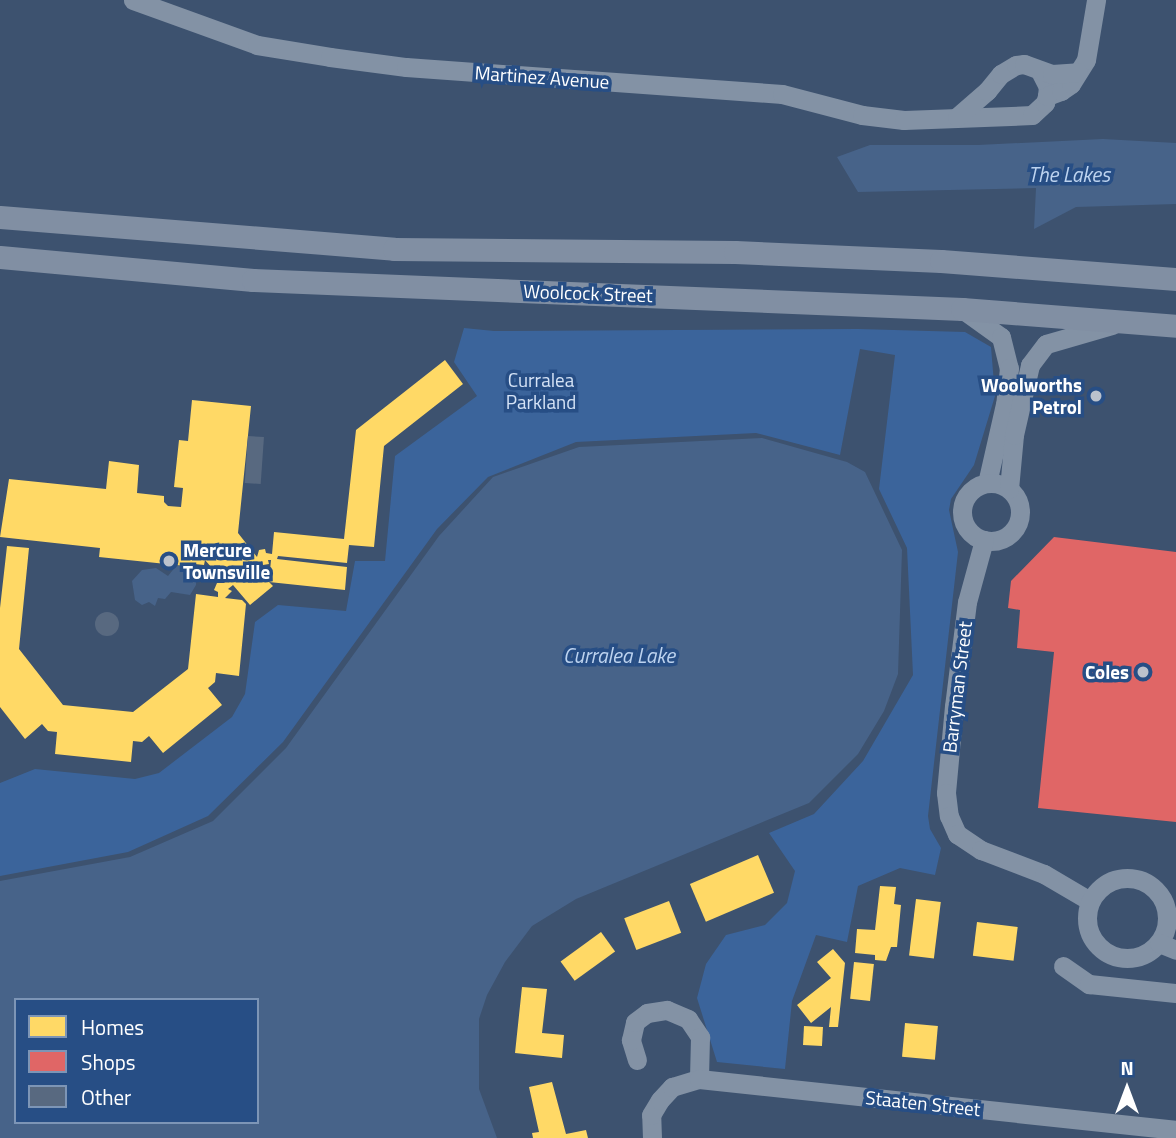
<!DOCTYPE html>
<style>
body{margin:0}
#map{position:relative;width:1176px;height:1138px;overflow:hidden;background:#3d526f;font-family:"Titillium Web",sans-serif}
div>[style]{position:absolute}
.green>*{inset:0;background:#3b649b}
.water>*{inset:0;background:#476389}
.homes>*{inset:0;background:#ffd966;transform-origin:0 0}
.shops>*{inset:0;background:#e06666}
.building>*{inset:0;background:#586980;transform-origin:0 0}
.round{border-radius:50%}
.minor>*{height:19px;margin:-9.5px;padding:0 9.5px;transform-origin:9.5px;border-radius:9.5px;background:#8392a5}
.minor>.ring{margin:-9.5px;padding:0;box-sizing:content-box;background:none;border:19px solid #8392a5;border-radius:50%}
.major>*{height:23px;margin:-11.5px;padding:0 11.5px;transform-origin:11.5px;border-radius:11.5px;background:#818fa3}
.dots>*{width:19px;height:19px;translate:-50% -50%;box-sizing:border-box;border:4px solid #274e85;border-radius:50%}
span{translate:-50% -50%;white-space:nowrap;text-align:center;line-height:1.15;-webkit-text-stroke:7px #274e85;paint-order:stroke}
.street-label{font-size:19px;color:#fff}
.park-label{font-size:19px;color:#d5e3f6}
.poi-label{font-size:19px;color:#fff;font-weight:700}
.right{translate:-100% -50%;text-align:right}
.left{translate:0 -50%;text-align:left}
.water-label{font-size:21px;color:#bdd3ef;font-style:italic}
.legend{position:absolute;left:14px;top:998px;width:245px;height:126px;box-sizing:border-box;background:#274e85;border:2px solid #7d95b6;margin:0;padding:9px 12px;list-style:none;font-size:21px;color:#fff}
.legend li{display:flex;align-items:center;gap:14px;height:35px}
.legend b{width:35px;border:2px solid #7d95b6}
.north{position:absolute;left:1092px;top:1054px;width:70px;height:70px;-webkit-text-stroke:5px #274e85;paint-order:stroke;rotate:0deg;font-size:19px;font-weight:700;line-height:28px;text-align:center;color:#fff}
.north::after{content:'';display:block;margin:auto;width:24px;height:32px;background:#fff;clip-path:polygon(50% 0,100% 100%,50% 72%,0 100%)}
</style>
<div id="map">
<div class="green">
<div style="clip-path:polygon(464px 328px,494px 331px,858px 329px,965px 332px,991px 347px,995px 396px,974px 465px,951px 499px,949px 510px,958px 552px,928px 816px,930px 829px,941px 848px,935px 875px,900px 868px,858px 886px,847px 942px,816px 935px,792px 1001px,785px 1069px,717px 1062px,697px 998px,706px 964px,726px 935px,765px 925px,787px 903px,795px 871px,769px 833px,814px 814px,863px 761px,913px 675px,907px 548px,879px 489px,895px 355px,860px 349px,840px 455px,756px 433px,576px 442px,488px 477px,437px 529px,283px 742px,208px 816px,128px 852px,0 876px,0 783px,35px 769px,135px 779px,159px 773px,232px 717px,245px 694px,255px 622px,278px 605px,346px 611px,355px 561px,385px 561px,395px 456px,477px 396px,454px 362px)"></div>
</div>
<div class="water">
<div style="clip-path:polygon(1103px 139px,1176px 143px,1176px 204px,1076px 207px,1034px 229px,1036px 188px,858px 192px,837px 157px,870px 145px,978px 145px)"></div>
<div style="clip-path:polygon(evenodd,762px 438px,847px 462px,865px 472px,902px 550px,898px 674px,884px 711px,858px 754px,809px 803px,576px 899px,532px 926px,505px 962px,487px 995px,479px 1019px,479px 1089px,497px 1138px,0 1138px,0 881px,130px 857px,213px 821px,286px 748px,439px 536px,493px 477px,579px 447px,762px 438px,16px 1000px,257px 1000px,257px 1122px,16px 1122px,16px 1000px)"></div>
<div style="clip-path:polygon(176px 566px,192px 566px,197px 571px,196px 585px,190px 595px,171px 592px,165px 599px,158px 598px,155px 606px,149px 602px,142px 605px,135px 600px,132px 581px,142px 570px,156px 568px,168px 576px)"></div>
</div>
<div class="homes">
<div style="clip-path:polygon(evenodd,445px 360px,463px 384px,384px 446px,374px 547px,349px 545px,347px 563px,278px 556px,277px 559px,347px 567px,345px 590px,269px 582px,273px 586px,250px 605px,233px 585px,228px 589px,232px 591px,225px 598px,242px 600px,246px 604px,239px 676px,216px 673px,215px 682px,208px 688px,222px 705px,163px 753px,149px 736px,142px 742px,133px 741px,131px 762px,55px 754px,57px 732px,48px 731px,42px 724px,25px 739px,0 707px,0 608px,7px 546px,29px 548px,19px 649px,63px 705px,133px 712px,188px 669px,196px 594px,218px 597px,218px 592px,214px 590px,217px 583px,225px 583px,205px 560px,204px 565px,195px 564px,195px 567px,99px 557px,100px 548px,0 537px,9px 479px,106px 489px,109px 461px,139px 465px,137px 493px,164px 496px,164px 502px,168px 506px,181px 507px,183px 488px,174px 487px,179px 440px,188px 441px,192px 400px,251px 406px,238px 533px,257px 557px,259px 550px,265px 549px,266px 553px,272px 554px,274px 532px,344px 539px,356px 430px,445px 360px,268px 560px,271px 560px,269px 581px,257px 566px,262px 561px,263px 565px,269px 564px,268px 560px)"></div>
<div style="left:758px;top:855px;width:41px;height:74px;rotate:67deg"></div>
<div style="clip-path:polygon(880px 886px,896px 887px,894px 904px,901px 905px,897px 947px,891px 947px,886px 961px,875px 960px,875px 955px,855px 953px,857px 929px,875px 930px)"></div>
<div style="left:916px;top:899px;width:25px;height:57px;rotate:7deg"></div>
<div style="left:669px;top:901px;width:34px;height:48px;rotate:69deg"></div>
<div style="left:977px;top:922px;width:41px;height:34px;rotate:7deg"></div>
<div style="left:601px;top:932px;width:24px;height:50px;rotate:54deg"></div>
<div style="clip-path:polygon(833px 949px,845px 963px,838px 1027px,829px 1027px,831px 1007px,811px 1023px,797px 1005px,831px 978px,817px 962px)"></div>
<div style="left:854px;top:962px;width:20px;height:37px;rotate:6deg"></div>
<div style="clip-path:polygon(522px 987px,547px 989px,542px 1033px,564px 1035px,562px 1058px,515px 1053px)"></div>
<div style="left:905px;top:1023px;width:33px;height:34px;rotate:5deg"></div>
<div style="left:804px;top:1026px;width:19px;height:19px;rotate:3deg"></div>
<div style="clip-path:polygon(552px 1082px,566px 1134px,586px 1130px,588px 1138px,533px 1138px,532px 1133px,539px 1132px,529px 1087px)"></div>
</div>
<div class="shops">
<div style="clip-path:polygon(1054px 537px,1176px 552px,1176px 822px,1038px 808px,1054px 652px,1017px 648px,1020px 610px,1008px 608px,1011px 581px)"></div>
</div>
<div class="building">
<div style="left:248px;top:436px;width:16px;height:47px;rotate:4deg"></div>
<div class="round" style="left:95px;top:612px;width:24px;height:24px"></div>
</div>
<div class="minor">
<div style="left:133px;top:0;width:132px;rotate:19.9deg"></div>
<div style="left:257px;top:45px;width:74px;rotate:9.3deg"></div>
<div style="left:330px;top:57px;width:77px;rotate:7.5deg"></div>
<div style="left:406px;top:67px;width:377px;rotate:4.1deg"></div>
<div style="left:782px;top:94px;width:83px;rotate:14.7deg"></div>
<div style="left:862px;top:115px;width:42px;rotate:6.8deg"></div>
<div style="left:904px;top:120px;width:128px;rotate:-2.2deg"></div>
<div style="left:1032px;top:115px;width:18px;rotate:-43deg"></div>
<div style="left:1045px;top:103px;width:7px;rotate:-74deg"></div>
<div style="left:1047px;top:96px;width:9px;rotate:-84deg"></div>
<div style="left:1048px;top:87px;width:18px;rotate:-117deg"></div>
<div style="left:1047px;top:96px;width:15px;rotate:-20deg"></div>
<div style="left:1061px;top:91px;width:12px;rotate:-35deg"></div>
<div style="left:1071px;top:84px;width:28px;rotate:-58deg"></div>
<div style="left:1086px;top:60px;width:61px;rotate:-80.5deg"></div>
<div style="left:957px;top:117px;width:40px;rotate:-41deg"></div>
<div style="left:987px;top:91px;width:22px;rotate:-51deg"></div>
<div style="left:1001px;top:74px;width:17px;rotate:-31deg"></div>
<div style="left:1016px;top:65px;width:8px;rotate:-7deg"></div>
<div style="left:1024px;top:64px;width:30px;rotate:20deg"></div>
<div style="left:1052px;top:74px;width:26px;rotate:-4deg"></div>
<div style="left:962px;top:309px;width:48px;rotate:35.7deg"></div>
<div style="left:1001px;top:337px;width:32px;rotate:76deg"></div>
<div style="left:1009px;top:368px;width:36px;rotate:96deg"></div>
<div style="left:1005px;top:404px;width:81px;rotate:102.8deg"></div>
<div class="ring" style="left:962px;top:483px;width:39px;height:39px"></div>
<div style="left:1009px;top:489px;width:54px;rotate:-84.7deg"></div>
<div style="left:1014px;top:435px;width:72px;rotate:-77.1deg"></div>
<div style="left:1030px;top:365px;width:26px;rotate:-53deg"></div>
<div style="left:1046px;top:344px;width:69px;rotate:-16.1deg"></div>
<div style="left:984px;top:540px;width:64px;rotate:105.3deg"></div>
<div style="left:967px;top:602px;width:105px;rotate:97.1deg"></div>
<div style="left:954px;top:706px;width:87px;rotate:95.3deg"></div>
<div style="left:946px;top:793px;width:23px;rotate:83deg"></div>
<div style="left:949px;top:816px;width:20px;rotate:66deg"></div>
<div style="left:957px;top:834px;width:29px;rotate:34deg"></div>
<div style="left:981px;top:850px;width:67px;rotate:20.9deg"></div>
<div style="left:1044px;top:874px;width:53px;rotate:30.4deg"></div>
<div class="ring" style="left:1087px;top:878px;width:61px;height:61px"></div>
<div style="left:1159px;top:943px;width:18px;rotate:22deg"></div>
<div style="left:1063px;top:966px;width:32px;rotate:35deg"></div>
<div style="left:1089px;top:984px;width:87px;rotate:5.9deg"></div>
<div style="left:637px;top:1060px;width:21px;rotate:-107deg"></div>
<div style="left:631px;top:1040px;width:18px;rotate:-77deg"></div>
<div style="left:635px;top:1022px;width:15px;rotate:-37deg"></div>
<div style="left:647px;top:1013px;width:20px;rotate:-9deg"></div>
<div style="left:667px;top:1010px;width:23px;rotate:23deg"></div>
<div style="left:688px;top:1019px;width:22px;rotate:56deg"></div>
<div style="left:700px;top:1037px;width:42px;rotate:91.4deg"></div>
<div style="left:652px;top:1138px;width:23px;rotate:-92deg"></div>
<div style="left:651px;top:1115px;width:17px;rotate:-59deg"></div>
<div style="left:660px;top:1100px;width:18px;rotate:-47deg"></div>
<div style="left:672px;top:1087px;width:28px;rotate:-17deg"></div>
<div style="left:699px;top:1079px;width:480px;rotate:6.1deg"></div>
</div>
<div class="major">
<div style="left:0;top:217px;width:395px;rotate:4.6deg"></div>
<div style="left:394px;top:249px;width:341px;rotate:0.5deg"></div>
<div style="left:735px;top:252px;width:206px;rotate:2.5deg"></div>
<div style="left:941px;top:261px;width:236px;rotate:4.4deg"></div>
<div style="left:0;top:257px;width:254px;rotate:5.2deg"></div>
<div style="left:253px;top:280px;width:710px;rotate:2.34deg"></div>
<div style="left:962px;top:309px;width:215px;rotate:4.5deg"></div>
</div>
<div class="dots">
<div style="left:1096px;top:396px;background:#bbc2cd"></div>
<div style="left:169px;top:561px;background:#bbc2cd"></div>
<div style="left:1143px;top:672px;background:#bbc2cd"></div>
</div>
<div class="street-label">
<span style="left:542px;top:77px;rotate:4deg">Martinez Avenue</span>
<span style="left:588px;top:293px;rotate:2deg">Woolcock Street</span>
<span style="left:957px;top:687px;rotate:-83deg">Barryman Street</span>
<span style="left:923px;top:1103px;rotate:6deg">Staaten Street</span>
</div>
<div class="park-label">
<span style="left:541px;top:391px">Curralea<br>Parkland</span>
</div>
<div class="poi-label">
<span class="right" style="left:1082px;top:396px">Woolworths<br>Petrol</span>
<span class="left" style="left:183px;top:561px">Mercure<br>Townsville</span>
<span class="right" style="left:1129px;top:672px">Coles</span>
</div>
<div class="water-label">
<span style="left:1069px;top:174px">The Lakes</span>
<span style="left:619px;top:655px">Curralea Lake</span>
</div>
<ul class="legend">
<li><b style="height:19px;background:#ffd966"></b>Homes</li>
<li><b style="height:19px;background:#e06666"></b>Shops</li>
<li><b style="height:19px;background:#586980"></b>Other</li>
</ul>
<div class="north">N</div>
</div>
